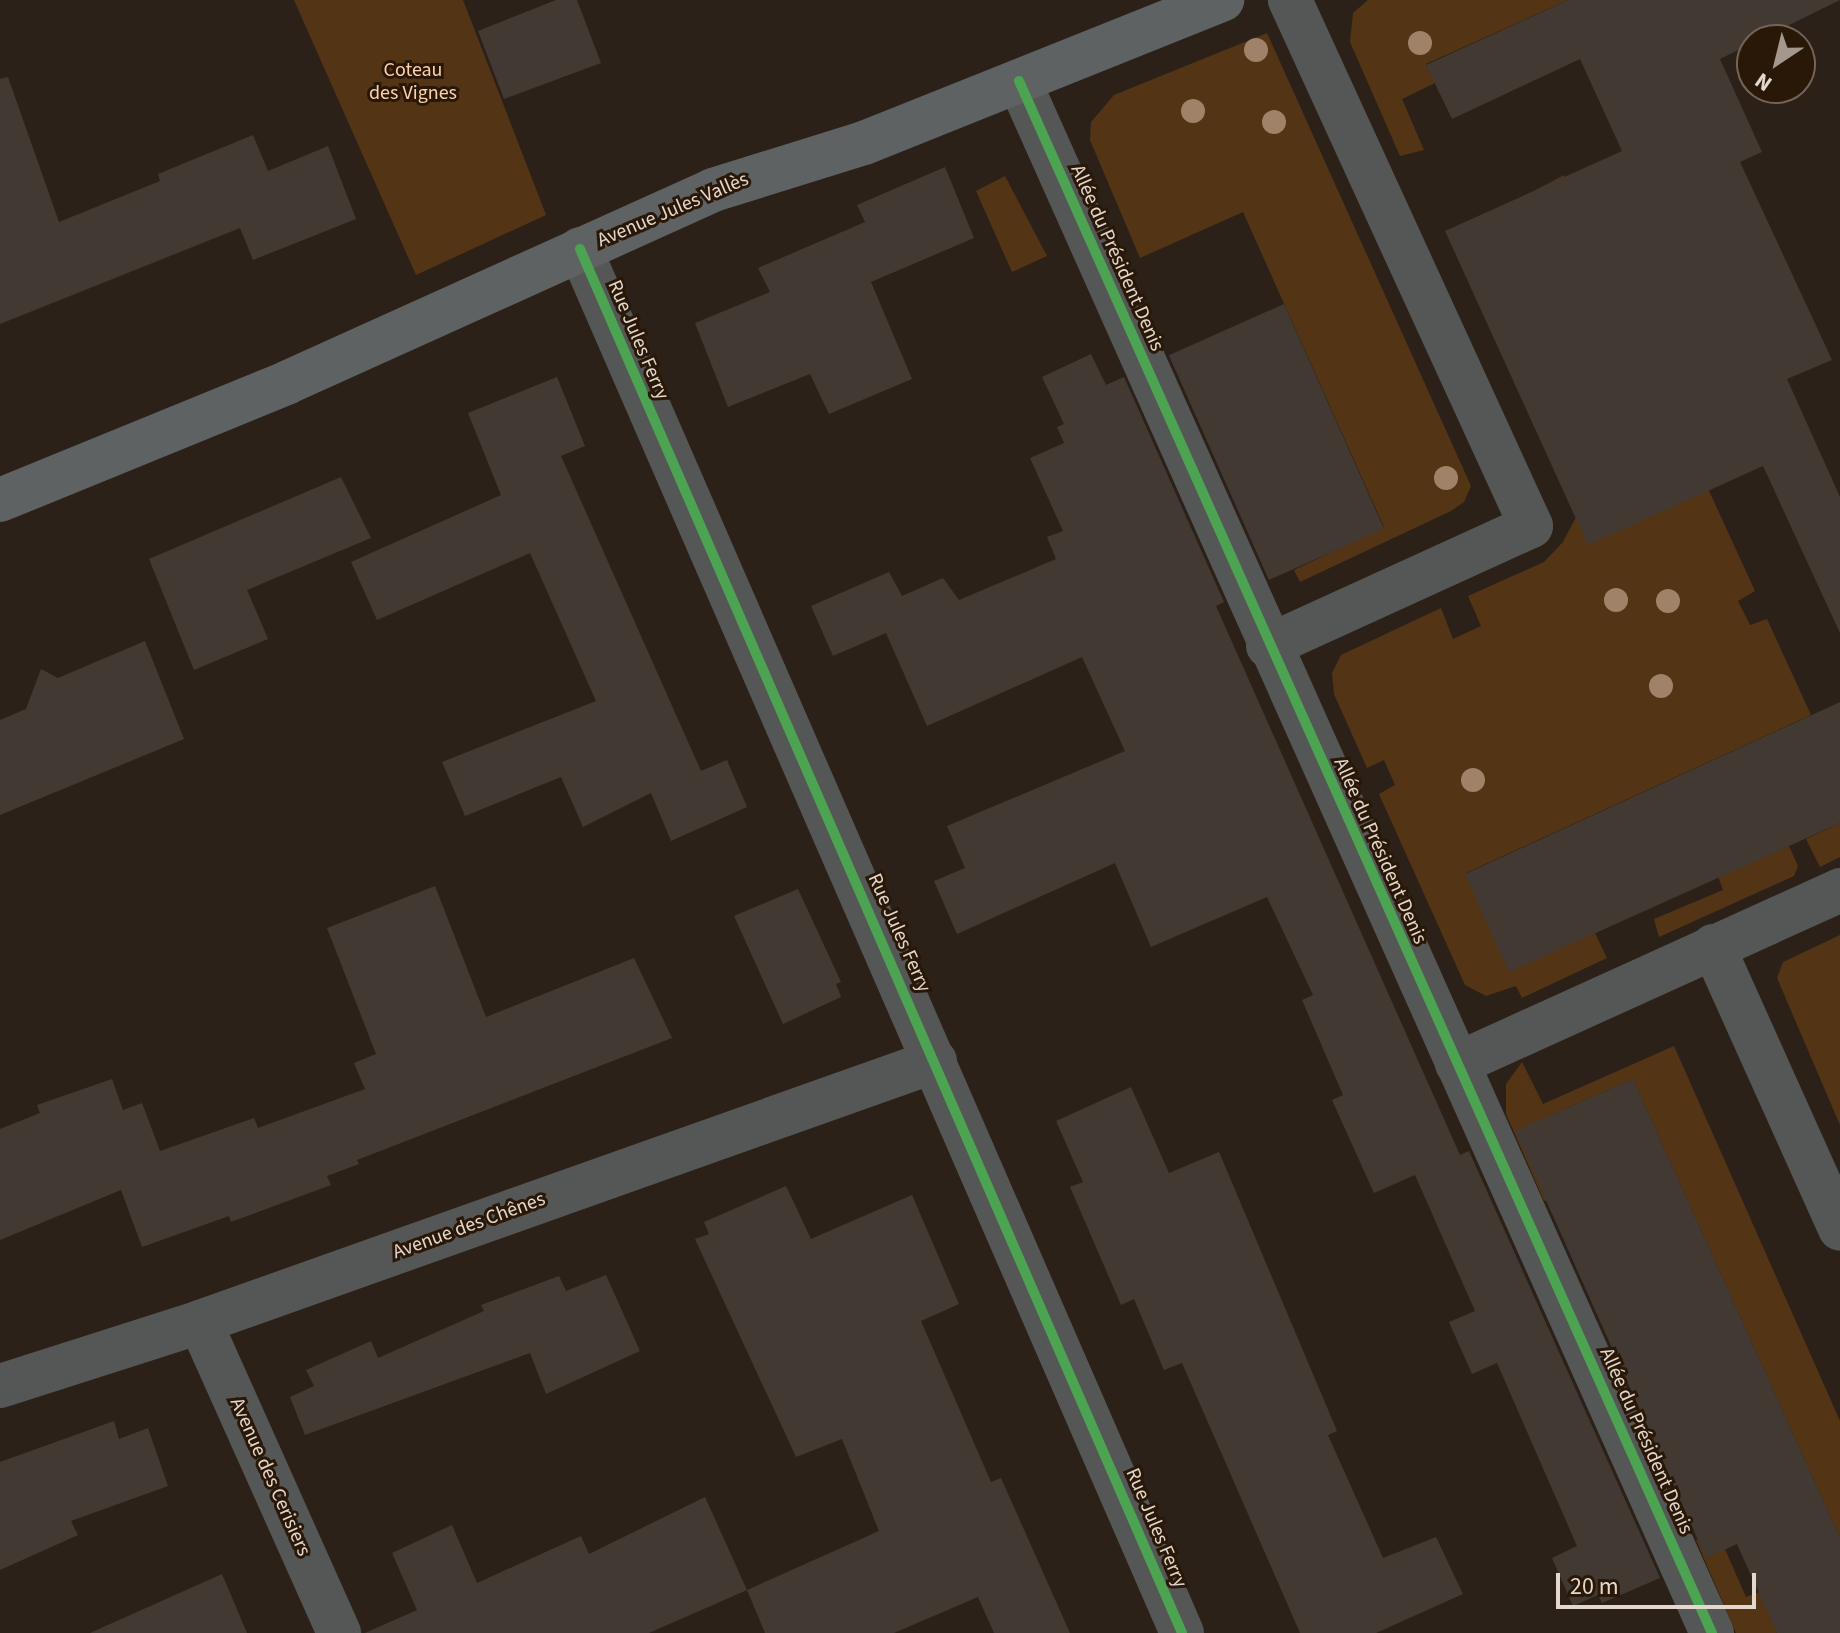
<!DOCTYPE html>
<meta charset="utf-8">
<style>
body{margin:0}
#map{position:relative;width:1840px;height:1633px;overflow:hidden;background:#2b2118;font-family:"Source Sans 3",sans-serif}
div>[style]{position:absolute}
.green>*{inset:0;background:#533516}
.building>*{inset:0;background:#423a32;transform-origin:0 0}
.street>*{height:44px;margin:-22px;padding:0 22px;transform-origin:22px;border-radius:22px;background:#555756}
.secondary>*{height:44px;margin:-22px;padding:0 22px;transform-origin:22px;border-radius:22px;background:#5f6262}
.cycleway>*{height:10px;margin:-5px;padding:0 5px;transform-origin:5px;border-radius:5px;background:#4ca352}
.trees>*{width:24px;height:24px;margin:-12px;border-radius:50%;background:#9f8268}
span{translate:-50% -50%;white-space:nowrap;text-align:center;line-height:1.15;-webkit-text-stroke:6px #291807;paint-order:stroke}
.park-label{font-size:20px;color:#fed2aa}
.street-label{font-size:20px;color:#e4d7cd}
.north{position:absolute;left:1736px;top:24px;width:80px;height:80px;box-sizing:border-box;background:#291807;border:2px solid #746456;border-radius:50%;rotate:215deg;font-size:22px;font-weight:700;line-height:32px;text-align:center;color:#e4d7cd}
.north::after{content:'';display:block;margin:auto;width:28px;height:36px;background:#a3978e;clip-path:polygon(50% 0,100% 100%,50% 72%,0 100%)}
.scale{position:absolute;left:1556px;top:1573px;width:200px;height:36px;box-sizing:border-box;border:4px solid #e4d7cd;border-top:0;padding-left:10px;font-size:24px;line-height:28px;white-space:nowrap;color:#e4d7cd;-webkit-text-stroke:6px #291807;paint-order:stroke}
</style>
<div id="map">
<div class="green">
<div style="clip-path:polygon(294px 0,463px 0,546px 215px,416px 275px)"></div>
<div style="clip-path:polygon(1368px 0,1568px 0,1426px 64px,1435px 83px,1402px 99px,1424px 150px,1400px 156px,1350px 42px,1353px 13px)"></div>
<div style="clip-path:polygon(1267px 33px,1471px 486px,1464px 502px,1451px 511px,1300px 582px,1294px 570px,1384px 527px,1243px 212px,1140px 258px,1090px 140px,1091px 122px,1114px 95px)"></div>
<div style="clip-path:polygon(1564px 175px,1755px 591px,1738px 601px,1750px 625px,1767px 619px,1811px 715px,1466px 873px,1509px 971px,1595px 933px,1607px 958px,1522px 998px,1516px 986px,1486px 996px,1465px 985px,1379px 794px,1395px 785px,1384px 760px,1367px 768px,1334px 694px,1332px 673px,1341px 655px,1441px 608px,1453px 639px,1481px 626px,1468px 596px,1544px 562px,1563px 542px,1576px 517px,1536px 190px)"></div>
<div style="clip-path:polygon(1005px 176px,1047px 256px,1012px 272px,976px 191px)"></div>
<div style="clip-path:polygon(1840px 823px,1840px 857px,1820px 867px,1806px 839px)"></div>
<div style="clip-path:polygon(1789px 846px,1798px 866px,1794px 876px,1659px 937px,1654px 919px,1723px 890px,1718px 876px)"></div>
<div style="clip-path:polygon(1840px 935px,1840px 1125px,1777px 978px,1783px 962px)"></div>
<div style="clip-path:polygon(1674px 1046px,1840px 1421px,1840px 1538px,1633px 1079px,1549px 1116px,1579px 1187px,1544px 1201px,1506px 1114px,1506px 1084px,1522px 1062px,1543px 1104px)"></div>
<div style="clip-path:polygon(1717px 1531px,1746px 1597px,1759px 1592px,1777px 1633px,1736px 1633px,1696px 1540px)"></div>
</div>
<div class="building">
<div style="clip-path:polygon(556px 0,577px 0,601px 63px,504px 99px,478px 31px)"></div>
<div style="clip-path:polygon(1568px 0,1840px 0,1720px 59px,1762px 152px,1740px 162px,1832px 360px,1787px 379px,1840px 497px,1840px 633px,1763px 466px,1588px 545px,1445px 231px,1622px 151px,1580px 59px,1452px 119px,1426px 65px)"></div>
<div style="clip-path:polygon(8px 77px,59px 222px,160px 181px,158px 174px,253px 135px,268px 171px,328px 146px,356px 219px,253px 260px,240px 228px,0 324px,0 79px)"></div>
<div style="clip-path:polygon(945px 167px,974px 238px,871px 282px,912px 379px,829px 414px,810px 374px,728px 407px,695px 323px,770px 292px,758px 268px,865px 222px,857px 205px)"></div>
<div style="left:1284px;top:304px;width:246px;height:126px;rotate:66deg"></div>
<div style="clip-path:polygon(1091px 354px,1106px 385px,1124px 377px,1224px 602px,1216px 606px,1460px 1155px,1469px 1151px,1660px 1578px,1602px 1603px,1598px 1595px,1573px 1606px,1552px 1558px,1577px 1546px,1497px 1363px,1472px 1374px,1449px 1322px,1475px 1311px,1415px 1175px,1374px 1193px,1332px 1100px,1343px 1095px,1302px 1000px,1313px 995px,1267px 897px,1151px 947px,1115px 863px,957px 934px,934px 881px,965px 868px,947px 826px,1125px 751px,1082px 657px,927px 726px,886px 633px,833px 656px,811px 606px,889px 572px,902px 596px,943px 578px,959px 600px,1056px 559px,1047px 537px,1063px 531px,1030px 458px,1064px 443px,1057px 427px,1064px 424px,1042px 377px)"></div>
<div style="clip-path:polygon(557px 377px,585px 446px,561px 456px,701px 771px,727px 760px,747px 807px,671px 841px,651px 793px,583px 827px,561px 777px,465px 816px,442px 762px,596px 701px,530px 553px,377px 620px,351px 562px,501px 495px,468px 413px)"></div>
<div style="clip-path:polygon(341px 477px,371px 538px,247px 590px,268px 639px,194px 670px,149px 559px)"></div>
<div style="clip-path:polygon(145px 641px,184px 739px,0 815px,0 720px,26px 709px,41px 669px,58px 678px)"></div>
<div style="clip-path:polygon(1840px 702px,1840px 823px,1509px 972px,1465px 874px)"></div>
<div style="clip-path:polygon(435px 886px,486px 1017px,634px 958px,672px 1038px,357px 1160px,359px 1164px,327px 1176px,331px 1185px,231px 1222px,229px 1216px,142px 1247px,121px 1190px,0 1240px,0 1129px,40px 1113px,37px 1105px,112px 1079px,123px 1110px,142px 1103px,160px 1151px,254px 1118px,258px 1128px,365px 1089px,354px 1063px,376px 1054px,327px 928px)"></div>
<div style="clip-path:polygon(798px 889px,841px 982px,836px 984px,841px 997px,783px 1024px,734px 916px)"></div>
<div style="clip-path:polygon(1633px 1079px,1840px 1538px,1840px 1633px,1777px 1633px,1737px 1544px,1706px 1558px,1515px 1131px)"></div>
<div style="clip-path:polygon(1131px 1087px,1169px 1173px,1219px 1152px,1337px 1431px,1328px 1435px,1383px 1558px,1436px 1537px,1463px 1594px,1376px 1633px,1300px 1633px,1182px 1363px,1164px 1370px,1134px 1299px,1121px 1305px,1070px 1187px,1083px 1182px,1056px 1121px)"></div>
<div style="clip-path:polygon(786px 1186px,811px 1239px,912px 1195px,959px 1304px,921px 1321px,991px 1482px,1001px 1478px,1070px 1633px,994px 1633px,978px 1597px,894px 1633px,765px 1633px,747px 1590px,879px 1531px,842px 1439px,796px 1457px,695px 1239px,709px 1234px,704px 1222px)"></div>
<div style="clip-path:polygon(606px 1275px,640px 1351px,546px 1394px,530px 1353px,305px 1435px,290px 1397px,314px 1386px,306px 1370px,371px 1341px,378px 1358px,484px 1311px,481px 1305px,559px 1276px,566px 1291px)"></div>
<div style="clip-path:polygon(114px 1421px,119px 1439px,148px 1428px,168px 1486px,71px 1521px,78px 1535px,0 1570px,0 1462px)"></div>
<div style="clip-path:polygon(705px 1497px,747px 1590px,649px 1633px,365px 1633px,417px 1610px,392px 1553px,452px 1525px,477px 1583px,581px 1536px,589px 1554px)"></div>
<div style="clip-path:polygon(222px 1574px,247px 1633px,90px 1633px)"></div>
</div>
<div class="street">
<div style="left:1019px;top:81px;width:1700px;rotate:65.94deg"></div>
<div style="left:580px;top:249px;width:1509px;rotate:66.49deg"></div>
<div style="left:1268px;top:646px;width:289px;rotate:-24.5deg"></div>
<div style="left:1531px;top:526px;width:579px;rotate:-114.62deg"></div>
<div style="left:1713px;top:946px;width:310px;rotate:65.8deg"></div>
<div style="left:1457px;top:1064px;width:421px;rotate:-24.4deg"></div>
<div style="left:200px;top:1322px;width:341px;rotate:65.9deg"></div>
<div style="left:0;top:1386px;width:210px;rotate:-17.7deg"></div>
<div style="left:200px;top:1322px;width:780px;rotate:-19.55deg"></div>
</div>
<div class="secondary">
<div style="left:0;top:500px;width:309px;rotate:-22.2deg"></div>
<div style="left:286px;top:383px;width:469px;rotate:-24.3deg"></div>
<div style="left:713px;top:190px;width:158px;rotate:-17.3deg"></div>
<div style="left:864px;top:143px;width:386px;rotate:-21.8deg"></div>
</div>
<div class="cycleway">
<div style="left:1019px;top:81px;width:1700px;rotate:65.94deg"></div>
<div style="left:580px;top:249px;width:1509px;rotate:66.49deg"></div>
</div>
<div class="trees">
<div style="left:1420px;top:43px"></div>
<div style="left:1256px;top:50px"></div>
<div style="left:1193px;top:111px"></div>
<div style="left:1274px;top:122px"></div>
<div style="left:1446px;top:478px"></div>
<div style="left:1616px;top:600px"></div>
<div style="left:1668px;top:601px"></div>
<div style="left:1661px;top:686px"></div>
<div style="left:1473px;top:780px"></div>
</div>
<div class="park-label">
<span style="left:413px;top:82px">Coteau<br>des Vignes</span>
</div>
<div class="street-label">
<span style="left:673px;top:210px;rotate:-23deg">Avenue Jules Vallès</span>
<span style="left:1117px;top:258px;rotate:66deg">Allée du Président Denis</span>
<span style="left:638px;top:340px;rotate:67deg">Rue Jules Ferry</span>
<span style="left:1380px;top:851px;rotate:66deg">Allée du Président Denis</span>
<span style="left:899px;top:933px;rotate:66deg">Rue Jules Ferry</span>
<span style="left:469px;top:1226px;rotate:-20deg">Avenue des Chênes</span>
<span style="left:1646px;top:1441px;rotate:66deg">Allée du Président Denis</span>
<span style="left:270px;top:1477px;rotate:66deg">Avenue des Cerisiers</span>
<span style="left:1156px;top:1528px;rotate:67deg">Rue Jules Ferry</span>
</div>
<div class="north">N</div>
<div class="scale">20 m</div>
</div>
